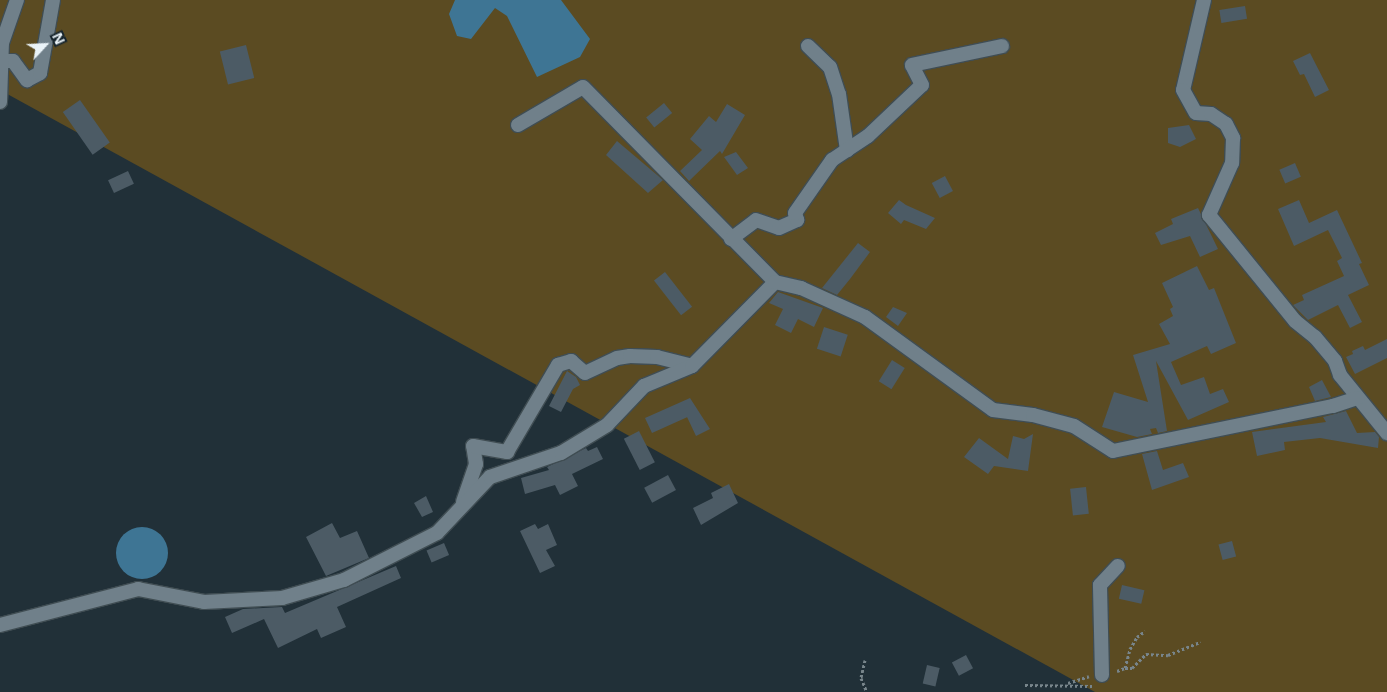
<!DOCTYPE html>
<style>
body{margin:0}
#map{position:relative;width:1387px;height:692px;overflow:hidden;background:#213038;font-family:"Noto Sans",sans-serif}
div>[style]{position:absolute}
.green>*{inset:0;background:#5b4b22}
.water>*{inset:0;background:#3e7594}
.round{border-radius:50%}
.building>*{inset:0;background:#4c5b65;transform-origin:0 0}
.path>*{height:3px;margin-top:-1.5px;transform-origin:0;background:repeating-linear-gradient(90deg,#78858b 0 2.5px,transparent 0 5px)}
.roads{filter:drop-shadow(1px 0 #404d53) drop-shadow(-1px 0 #404d53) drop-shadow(0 1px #404d53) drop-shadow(0 -1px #404d53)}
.minor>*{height:14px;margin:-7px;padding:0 7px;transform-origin:7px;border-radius:7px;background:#70808a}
span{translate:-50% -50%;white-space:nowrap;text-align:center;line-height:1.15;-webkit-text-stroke:5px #18262e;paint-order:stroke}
.north{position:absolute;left:20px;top:20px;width:50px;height:50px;-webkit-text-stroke:4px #18262e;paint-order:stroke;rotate:65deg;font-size:14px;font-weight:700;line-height:20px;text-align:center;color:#eaf3f8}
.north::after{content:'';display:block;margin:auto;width:18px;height:22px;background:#eaf3f8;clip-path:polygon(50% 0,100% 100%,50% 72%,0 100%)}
</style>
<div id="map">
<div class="green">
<div style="clip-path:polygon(0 0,1387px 0,1387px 692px,1095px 692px,0 90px)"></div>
</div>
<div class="water">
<div style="clip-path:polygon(455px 0,561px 0,590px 39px,580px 57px,537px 77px,507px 16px,495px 8px,471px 39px,457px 36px,449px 14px)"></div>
<div class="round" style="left:116px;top:527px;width:52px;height:52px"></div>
</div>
<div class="building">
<div style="left:1245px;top:6px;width:13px;height:26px;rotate:81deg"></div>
<div style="left:246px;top:45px;width:34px;height:27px;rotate:76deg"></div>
<div style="clip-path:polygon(1310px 53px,1329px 90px,1315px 97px,1304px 74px,1300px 75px,1293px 61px)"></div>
<div style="left:80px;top:100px;width:52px;height:21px;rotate:55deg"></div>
<div style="left:664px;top:103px;width:13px;height:23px;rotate:51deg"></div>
<div style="clip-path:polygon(727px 104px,745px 115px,722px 154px,720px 151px,689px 181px,680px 171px,702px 150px,690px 139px,709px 116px,716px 122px)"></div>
<div style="clip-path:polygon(1189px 125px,1196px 139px,1180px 147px,1168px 143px,1168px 128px)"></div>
<div style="clip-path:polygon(617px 141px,663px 180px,648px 193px,606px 155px)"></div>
<div style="clip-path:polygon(736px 152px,748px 168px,737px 175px,724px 157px)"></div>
<div style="left:1295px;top:163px;width:15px;height:17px;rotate:67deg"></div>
<div style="left:128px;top:171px;width:14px;height:22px;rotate:65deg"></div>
<div style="left:945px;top:176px;width:17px;height:15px;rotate:62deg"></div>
<div style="clip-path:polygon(899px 200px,906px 205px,935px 218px,926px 229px,904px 220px,901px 224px,888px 213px)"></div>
<div style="clip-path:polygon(1299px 200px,1309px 223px,1337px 210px,1362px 263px,1359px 264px,1369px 285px,1348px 295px,1362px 322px,1350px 328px,1338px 305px,1308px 320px,1293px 305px,1304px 300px,1302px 295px,1344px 276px,1337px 261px,1342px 258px,1328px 230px,1294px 246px,1278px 209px)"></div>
<div style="clip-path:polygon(1198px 208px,1218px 249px,1200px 257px,1190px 236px,1161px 245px,1155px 233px,1173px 224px,1171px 219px)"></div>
<div style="clip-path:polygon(858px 243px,870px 252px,850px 279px,837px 295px,822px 288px)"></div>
<div style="clip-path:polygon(1197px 266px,1209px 290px,1214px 288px,1236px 343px,1211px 354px,1207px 346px,1171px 362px,1181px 385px,1204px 377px,1210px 394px,1223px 389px,1229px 402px,1188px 420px,1156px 361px,1167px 431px,1158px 433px,1156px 428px,1150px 429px,1152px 434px,1137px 437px,1102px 427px,1114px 392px,1148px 402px,1133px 355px,1170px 344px,1159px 324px,1173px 316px,1170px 309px,1173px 307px,1162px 283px)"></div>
<div style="left:665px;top:272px;width:44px;height:14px;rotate:52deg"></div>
<div style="clip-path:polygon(778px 292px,823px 308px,814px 327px,798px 319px,791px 333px,775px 325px,783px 309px,769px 303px)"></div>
<div style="clip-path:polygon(893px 307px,907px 313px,898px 326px,886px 317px)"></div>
<div style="left:824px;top:327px;width:25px;height:23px;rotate:18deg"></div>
<div style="clip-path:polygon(1387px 339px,1387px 358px,1355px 374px,1346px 357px,1353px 354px,1352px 351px,1363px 346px,1365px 350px)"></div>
<div style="left:892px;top:360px;width:15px;height:25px;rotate:32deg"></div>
<div style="clip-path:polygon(567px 371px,576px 377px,580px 385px,573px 389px,561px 412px,549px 406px)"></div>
<div style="clip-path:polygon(1322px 380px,1331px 397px,1315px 401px,1309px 387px)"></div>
<div style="clip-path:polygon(690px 398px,710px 429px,696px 436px,687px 417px,692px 415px,652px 433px,645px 418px)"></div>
<div style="clip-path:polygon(1346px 411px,1357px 433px,1375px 432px,1379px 437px,1378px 448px,1320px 438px,1284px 442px,1285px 450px,1257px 456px,1252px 432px,1326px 422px,1323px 417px)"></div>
<div style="left:639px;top:431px;width:35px;height:17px;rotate:63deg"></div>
<div style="clip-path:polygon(1033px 434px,1028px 471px,994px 466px,988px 474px,964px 457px,979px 438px,1008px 459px,1013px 436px,1024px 439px)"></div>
<div style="clip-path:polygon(597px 447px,603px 459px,572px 474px,578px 486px,560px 495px,555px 485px,525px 494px,521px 478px,549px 470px,547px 467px,586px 448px,588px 451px)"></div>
<div style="clip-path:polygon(1157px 451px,1163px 470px,1183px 463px,1189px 477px,1152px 490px,1142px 454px)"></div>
<div style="left:668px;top:475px;width:17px;height:27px;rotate:62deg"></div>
<div style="clip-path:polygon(729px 484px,738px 503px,701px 525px,693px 508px,713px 498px,711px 493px)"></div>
<div style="left:1086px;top:487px;width:27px;height:16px;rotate:84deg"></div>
<div style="clip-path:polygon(426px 496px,433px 512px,422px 517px,414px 503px)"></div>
<div style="clip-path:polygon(332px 523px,340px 538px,357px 531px,369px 558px,326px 576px,306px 537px)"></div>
<div style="clip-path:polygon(535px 524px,538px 529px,548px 524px,557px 545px,546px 550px,555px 566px,540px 573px,520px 531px)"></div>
<div style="left:1232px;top:541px;width:16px;height:14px;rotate:75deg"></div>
<div style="left:444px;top:543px;width:13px;height:19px;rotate:67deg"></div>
<div style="clip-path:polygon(396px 566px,401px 578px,337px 607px,346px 627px,321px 638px,317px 629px,278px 648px,264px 619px,232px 633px,225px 617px,243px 609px,282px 607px,285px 613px)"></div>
<div style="left:1122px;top:585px;width:23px;height:14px;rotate:13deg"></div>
<div style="left:966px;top:655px;width:15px;height:16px;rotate:62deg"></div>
<div style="left:927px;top:665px;width:13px;height:19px;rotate:13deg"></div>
</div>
<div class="path">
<div style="left:865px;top:660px;width:18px;rotate:103deg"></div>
<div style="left:861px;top:678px;width:15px;rotate:67deg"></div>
<div style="left:1125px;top:668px;width:7px"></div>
<div style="left:1132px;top:668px;width:20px;rotate:-45deg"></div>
<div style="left:1146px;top:654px;width:22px;rotate:3deg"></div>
<div style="left:1168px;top:655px;width:35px;rotate:-22deg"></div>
<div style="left:1117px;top:671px;width:9px;rotate:-21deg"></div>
<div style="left:1125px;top:668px;width:20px;rotate:-75deg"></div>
<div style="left:1130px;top:649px;width:14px;rotate:-60deg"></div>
<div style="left:1137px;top:637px;width:10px;rotate:-37deg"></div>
<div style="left:1068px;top:683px;width:22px;rotate:-18deg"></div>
<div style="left:1025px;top:685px;width:67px;rotate:0.9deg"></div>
</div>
<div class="roads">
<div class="minor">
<div style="left:1204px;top:0;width:92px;rotate:103.1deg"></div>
<div style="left:1183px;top:90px;width:26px;rotate:61deg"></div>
<div style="left:1196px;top:113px;width:15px;rotate:4deg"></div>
<div style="left:1211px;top:114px;width:18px;rotate:34deg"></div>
<div style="left:1226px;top:124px;width:16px;rotate:63deg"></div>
<div style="left:1233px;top:138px;width:25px;rotate:92deg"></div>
<div style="left:1232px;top:163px;width:57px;rotate:113.9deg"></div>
<div style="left:1209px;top:215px;width:136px;rotate:50.9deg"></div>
<div style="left:1295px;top:321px;width:26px;rotate:39deg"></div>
<div style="left:1315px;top:337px;width:31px;rotate:50deg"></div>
<div style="left:1335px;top:361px;width:15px;rotate:70deg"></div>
<div style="left:1340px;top:375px;width:75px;rotate:51deg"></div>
<div style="left:808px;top:46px;width:30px;rotate:44deg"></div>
<div style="left:830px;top:67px;width:28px;rotate:72deg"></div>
<div style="left:839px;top:94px;width:57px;rotate:81.9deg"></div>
<div style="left:2px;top:61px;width:11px"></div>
<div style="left:13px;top:61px;width:24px;rotate:54deg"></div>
<div style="left:27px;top:80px;width:15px;rotate:-28deg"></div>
<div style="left:40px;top:73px;width:74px;rotate:-79.9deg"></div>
<div style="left:0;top:102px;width:59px;rotate:-88.1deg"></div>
<div style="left:2px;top:43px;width:46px;rotate:-70.8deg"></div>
<div style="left:518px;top:125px;width:75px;rotate:-30.3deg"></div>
<div style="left:583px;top:87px;width:274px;rotate:45.4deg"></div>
<div style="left:731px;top:239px;width:31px;rotate:-37deg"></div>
<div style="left:756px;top:220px;width:24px;rotate:19deg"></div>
<div style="left:779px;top:228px;width:20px;rotate:-24deg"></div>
<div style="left:797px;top:220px;width:7px;rotate:-106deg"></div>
<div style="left:795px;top:213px;width:65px;rotate:-55.1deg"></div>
<div style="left:832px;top:160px;width:43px;rotate:-33.7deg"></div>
<div style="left:868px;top:136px;width:74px;rotate:-43.4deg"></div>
<div style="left:922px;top:85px;width:22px;rotate:-117deg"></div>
<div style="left:912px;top:65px;width:92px;rotate:-11.9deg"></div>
<div style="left:463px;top:502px;width:40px;rotate:-71.1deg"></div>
<div style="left:476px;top:464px;width:18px;rotate:-99deg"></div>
<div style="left:473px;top:446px;width:35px;rotate:10deg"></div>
<div style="left:507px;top:452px;width:101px;rotate:-59.6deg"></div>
<div style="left:558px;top:365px;width:14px;rotate:-17deg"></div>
<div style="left:571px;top:361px;width:18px;rotate:41deg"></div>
<div style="left:585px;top:373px;width:35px;rotate:-25deg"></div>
<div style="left:617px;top:358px;width:13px;rotate:-9deg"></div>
<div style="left:630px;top:356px;width:27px;rotate:2deg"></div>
<div style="left:657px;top:357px;width:36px;rotate:14deg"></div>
<div style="left:0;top:625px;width:143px;rotate:-14.6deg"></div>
<div style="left:138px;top:589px;width:67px;rotate:11.1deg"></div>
<div style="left:204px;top:602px;width:78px;rotate:-2.9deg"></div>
<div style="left:282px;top:598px;width:65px;rotate:-16.2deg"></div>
<div style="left:344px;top:580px;width:104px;rotate:-26.8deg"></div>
<div style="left:437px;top:533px;width:77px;rotate:-46.6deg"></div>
<div style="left:490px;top:477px;width:75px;rotate:-18.7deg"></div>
<div style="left:561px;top:453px;width:54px;rotate:-31.3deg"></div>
<div style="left:607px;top:425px;width:54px;rotate:-46.5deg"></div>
<div style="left:644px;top:386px;width:52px;rotate:-22.6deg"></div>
<div style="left:692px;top:366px;width:118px;rotate:-45.3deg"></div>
<div style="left:775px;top:282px;width:27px;rotate:13deg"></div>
<div style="left:801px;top:288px;width:70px;rotate:24.4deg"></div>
<div style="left:865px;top:317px;width:158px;rotate:36deg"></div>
<div style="left:993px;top:410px;width:40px;rotate:7.1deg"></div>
<div style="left:1033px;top:415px;width:42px;rotate:15deg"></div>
<div style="left:1074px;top:426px;width:46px;rotate:32.7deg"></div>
<div style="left:1113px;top:451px;width:225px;rotate:-11.6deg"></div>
<div style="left:1333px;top:406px;width:26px;rotate:-18deg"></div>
<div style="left:1102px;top:675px;width:90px;rotate:-91.3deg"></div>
<div style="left:1100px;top:585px;width:26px;rotate:-47deg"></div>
</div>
</div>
<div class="north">N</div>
</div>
